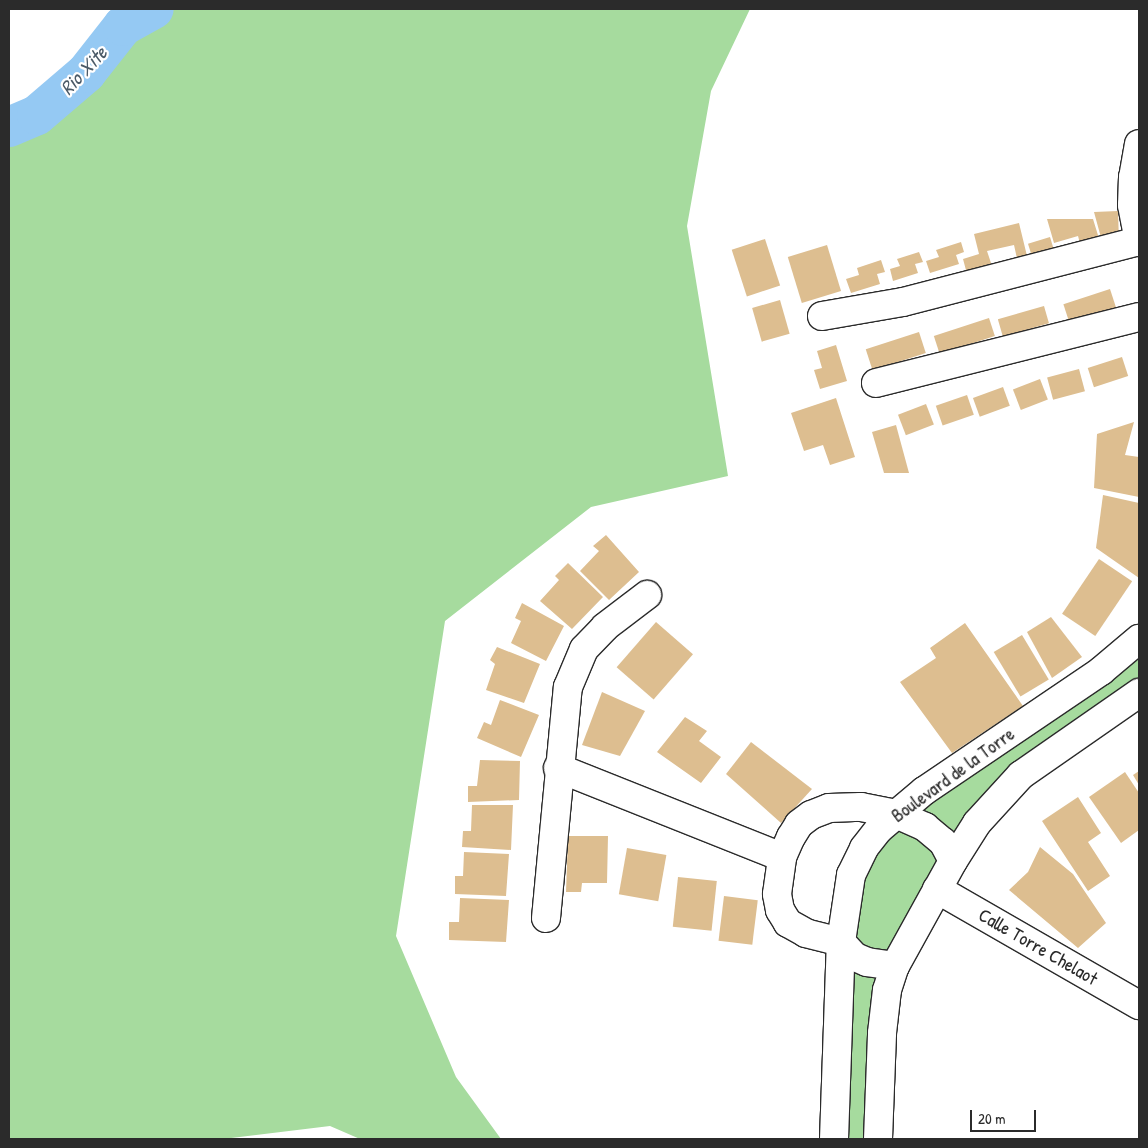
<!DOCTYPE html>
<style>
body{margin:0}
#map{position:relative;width:1148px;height:1148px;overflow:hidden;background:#fff;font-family:"Patrick Hand",sans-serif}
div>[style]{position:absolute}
.green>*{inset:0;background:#a6db9e}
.river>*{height:40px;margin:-20px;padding:0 20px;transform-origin:20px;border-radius:20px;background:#95c9f3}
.building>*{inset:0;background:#ddbe90;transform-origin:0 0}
.roads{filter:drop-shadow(1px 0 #2b2b2b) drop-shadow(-1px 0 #2b2b2b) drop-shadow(0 1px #2b2b2b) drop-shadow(0 -1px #2b2b2b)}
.minor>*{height:28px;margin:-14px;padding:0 14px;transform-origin:14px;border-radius:14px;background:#fff}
span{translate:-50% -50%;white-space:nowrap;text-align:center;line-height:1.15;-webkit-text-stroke:4.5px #fff;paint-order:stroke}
.street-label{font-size:19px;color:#2b2b2b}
.water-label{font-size:20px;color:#4b5a67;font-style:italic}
.frame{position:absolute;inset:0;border:10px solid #2b2b2b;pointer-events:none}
.scale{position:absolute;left:970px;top:1110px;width:66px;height:22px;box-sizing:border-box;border:2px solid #2b2b2b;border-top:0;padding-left:6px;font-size:15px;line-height:18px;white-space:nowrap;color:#2b2b2b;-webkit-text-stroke:4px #fff;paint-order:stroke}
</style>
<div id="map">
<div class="green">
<div style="clip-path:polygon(154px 9px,750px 9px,711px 91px,687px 226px,728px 476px,591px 507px,445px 621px,396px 936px,456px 1077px,501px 1139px,360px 1139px,330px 1126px,223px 1139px,9px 1139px,9px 127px,37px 115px,86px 73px,123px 26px)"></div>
<div style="clip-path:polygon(1139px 639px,1139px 693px,1021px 775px,895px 966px,878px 1139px,834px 1139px,864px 848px)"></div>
</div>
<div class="river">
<div style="left:9px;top:127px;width:30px;rotate:-23deg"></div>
<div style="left:37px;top:115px;width:65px;rotate:-40.6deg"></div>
<div style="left:86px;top:73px;width:60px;rotate:-51.8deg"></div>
<div style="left:123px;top:26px;width:35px;rotate:-29deg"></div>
</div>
<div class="building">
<div style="clip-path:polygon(1118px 211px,1119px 242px,1103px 245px,1094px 212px)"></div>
<div style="clip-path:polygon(1047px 219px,1093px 219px,1101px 245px,1082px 251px,1078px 236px,1054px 243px)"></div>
<div style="clip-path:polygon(1019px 223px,1028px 260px,1018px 263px,1014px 245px,987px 251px,992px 266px,967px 274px,963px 259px,979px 254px,974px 234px)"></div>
<div style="left:1050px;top:237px;width:17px;height:23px;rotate:73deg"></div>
<div style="left:765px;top:239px;width:49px;height:35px;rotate:72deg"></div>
<div style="clip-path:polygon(961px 242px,964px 252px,956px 255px,959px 264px,930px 273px,926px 261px,939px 257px,936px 250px)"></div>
<div style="left:827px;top:245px;width:48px;height:41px;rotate:73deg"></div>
<div style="clip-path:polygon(919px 252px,923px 262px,915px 264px,918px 273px,893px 281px,890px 269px,900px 266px,897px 259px)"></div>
<div style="clip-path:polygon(881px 260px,885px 272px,877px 274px,880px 284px,851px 293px,846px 279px,859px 275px,857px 268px)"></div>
<div style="left:1110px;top:289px;width:20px;height:49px;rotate:72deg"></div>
<div style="left:780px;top:300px;width:35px;height:29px;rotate:74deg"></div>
<div style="left:1044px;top:306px;width:18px;height:48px;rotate:74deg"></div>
<div style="left:989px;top:318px;width:19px;height:58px;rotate:72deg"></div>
<div style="left:919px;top:332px;width:22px;height:56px;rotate:72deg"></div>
<div style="clip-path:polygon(836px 345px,847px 381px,820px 389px,814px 370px,822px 368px,817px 351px)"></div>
<div style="left:1122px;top:357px;width:20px;height:36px;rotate:72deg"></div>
<div style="left:1079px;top:369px;width:23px;height:33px;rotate:75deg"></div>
<div style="left:1040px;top:379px;width:22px;height:29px;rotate:69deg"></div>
<div style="left:1003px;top:387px;width:20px;height:32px;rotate:70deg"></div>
<div style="left:967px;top:395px;width:21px;height:33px;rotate:71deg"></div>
<div style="clip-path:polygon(836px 398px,855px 457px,830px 465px,823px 445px,804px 451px,791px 413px)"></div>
<div style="left:926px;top:404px;width:22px;height:30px;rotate:69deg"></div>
<div style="clip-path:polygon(1134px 422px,1125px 455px,1139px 457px,1139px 497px,1094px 488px,1097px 434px)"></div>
<div style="clip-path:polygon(896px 425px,909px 473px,884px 473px,872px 432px)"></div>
<div style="clip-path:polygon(1103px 495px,1139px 503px,1139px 578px,1096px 548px)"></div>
<div style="clip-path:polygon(606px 535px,639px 572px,609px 600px,580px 571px,599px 551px,593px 546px)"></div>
<div style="left:1099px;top:559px;width:40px;height:66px;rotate:34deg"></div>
<div style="clip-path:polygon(568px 563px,603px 597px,572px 629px,540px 601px,559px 580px,555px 576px)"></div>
<div style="clip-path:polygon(522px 603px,564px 626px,546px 661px,511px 643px,521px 621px,515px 618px)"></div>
<div style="clip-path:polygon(1051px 617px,1082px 657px,1052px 678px,1027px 632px)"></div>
<div style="left:656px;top:622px;width:49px;height:60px;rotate:41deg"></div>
<div style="clip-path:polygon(965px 623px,1023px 706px,952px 753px,900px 682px,936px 658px,930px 648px)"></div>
<div style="left:1022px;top:635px;width:52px;height:33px;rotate:59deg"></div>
<div style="clip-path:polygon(497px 647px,540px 664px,524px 703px,486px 690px,495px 664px,490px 660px)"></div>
<div style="clip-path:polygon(602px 692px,645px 711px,620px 756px,582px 745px)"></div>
<div style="clip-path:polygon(500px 700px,539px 715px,521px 757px,477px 738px,484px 722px,491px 725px)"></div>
<div style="clip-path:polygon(685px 717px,707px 731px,699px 741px,721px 757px,701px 783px,657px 752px)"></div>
<div style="clip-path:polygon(751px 742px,812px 789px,781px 823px,726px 774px)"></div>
<div style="clip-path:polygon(480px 760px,520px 761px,519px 800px,468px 802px,468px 786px,477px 786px)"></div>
<div style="clip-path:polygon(1139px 771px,1139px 785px,1133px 775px)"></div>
<div style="clip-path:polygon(1125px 772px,1139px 793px,1139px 830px,1121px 843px,1089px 797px)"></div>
<div style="clip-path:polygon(1078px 797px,1101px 833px,1088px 842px,1110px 876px,1088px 891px,1042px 821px)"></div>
<div style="clip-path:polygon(472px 805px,513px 805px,511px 850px,462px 847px,463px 831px,471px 831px)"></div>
<div style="clip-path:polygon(568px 836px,608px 836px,607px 883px,582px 883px,581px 892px,566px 892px)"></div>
<div style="clip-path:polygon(1040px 847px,1073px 874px,1106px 923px,1078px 948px,1009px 890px,1028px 872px)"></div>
<div style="left:627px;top:848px;width:40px;height:47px;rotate:10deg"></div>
<div style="clip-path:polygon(464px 852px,509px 854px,506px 896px,455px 894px,455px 876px,463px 876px)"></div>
<div style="left:678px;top:877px;width:39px;height:50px;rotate:6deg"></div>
<div style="left:724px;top:896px;width:34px;height:45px;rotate:7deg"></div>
<div style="clip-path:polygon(460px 898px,509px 900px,506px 942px,449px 940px,449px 922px,459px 922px)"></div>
</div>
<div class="roads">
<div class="minor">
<div style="left:1139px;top:144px;width:34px;rotate:100deg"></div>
<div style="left:1133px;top:177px;width:28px;rotate:92deg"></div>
<div style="left:1132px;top:205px;width:38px;rotate:79deg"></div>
<div style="left:822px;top:316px;width:82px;rotate:-9.8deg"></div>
<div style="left:903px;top:302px;width:244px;rotate:-14.5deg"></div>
<div style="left:876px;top:383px;width:271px;rotate:-14.1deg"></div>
<div style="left:558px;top:768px;width:241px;rotate:21.7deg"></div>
<div style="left:937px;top:889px;width:233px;rotate:29.9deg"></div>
<div style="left:546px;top:918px;width:232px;rotate:-84.6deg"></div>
<div style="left:568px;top:687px;width:41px;rotate:-67.2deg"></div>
<div style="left:584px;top:649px;width:30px;rotate:-46deg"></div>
<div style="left:605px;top:627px;width:53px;rotate:-37.3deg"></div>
<div style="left:895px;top:966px;width:28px;rotate:-172deg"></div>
<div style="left:867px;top:962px;width:13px;rotate:-157deg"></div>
<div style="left:855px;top:957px;width:21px;rotate:-133deg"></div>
<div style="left:841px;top:942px;width:36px;rotate:-166deg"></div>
<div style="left:806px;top:933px;width:21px;rotate:-151deg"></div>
<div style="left:788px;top:923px;width:15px;rotate:-122deg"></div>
<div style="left:780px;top:910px;width:16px;rotate:-101deg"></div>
<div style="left:777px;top:894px;width:37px;rotate:-82deg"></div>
<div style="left:782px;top:857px;width:22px;rotate:-66deg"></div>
<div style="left:791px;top:837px;width:15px;rotate:-58deg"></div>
<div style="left:799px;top:824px;width:15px;rotate:-37deg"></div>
<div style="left:811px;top:815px;width:19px;rotate:-21deg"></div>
<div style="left:829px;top:808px;width:32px;rotate:-2deg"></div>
<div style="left:861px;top:807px;width:36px;rotate:11deg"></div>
<div style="left:896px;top:814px;width:32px;rotate:24deg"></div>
<div style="left:925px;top:827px;width:23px;rotate:40deg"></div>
<div style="left:943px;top:842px;width:21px;rotate:62deg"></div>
<div style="left:834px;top:1139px;width:197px;rotate:-88deg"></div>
<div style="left:841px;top:942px;width:68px;rotate:-81.5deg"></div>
<div style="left:851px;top:875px;width:30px;rotate:-64deg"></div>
<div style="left:864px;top:848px;width:24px;rotate:-52deg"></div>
<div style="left:879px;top:829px;width:59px;rotate:-40.2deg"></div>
<div style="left:924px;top:791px;width:214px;rotate:-34.1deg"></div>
<div style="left:1101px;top:671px;width:50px;rotate:-40.1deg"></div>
<div style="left:878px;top:1139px;width:106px;rotate:-87.8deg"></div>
<div style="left:882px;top:1033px;width:43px;rotate:-83.4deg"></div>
<div style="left:887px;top:990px;width:25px;rotate:-72deg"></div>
<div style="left:895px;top:966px;width:120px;rotate:-61.1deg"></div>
<div style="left:953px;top:861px;width:45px;rotate:-57.7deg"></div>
<div style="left:977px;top:823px;width:65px;rotate:-47.5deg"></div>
<div style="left:1021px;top:775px;width:144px;rotate:-34.8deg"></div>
</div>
</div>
<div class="street-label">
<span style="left:953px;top:775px;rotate:-36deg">Boulevard de la Torre</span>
<span style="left:1038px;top:947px;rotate:30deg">Calle Torre Chelaot</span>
</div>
<div class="water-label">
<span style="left:83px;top:70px;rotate:-47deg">Rio Xite</span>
</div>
<div class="frame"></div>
<div class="scale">20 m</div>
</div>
